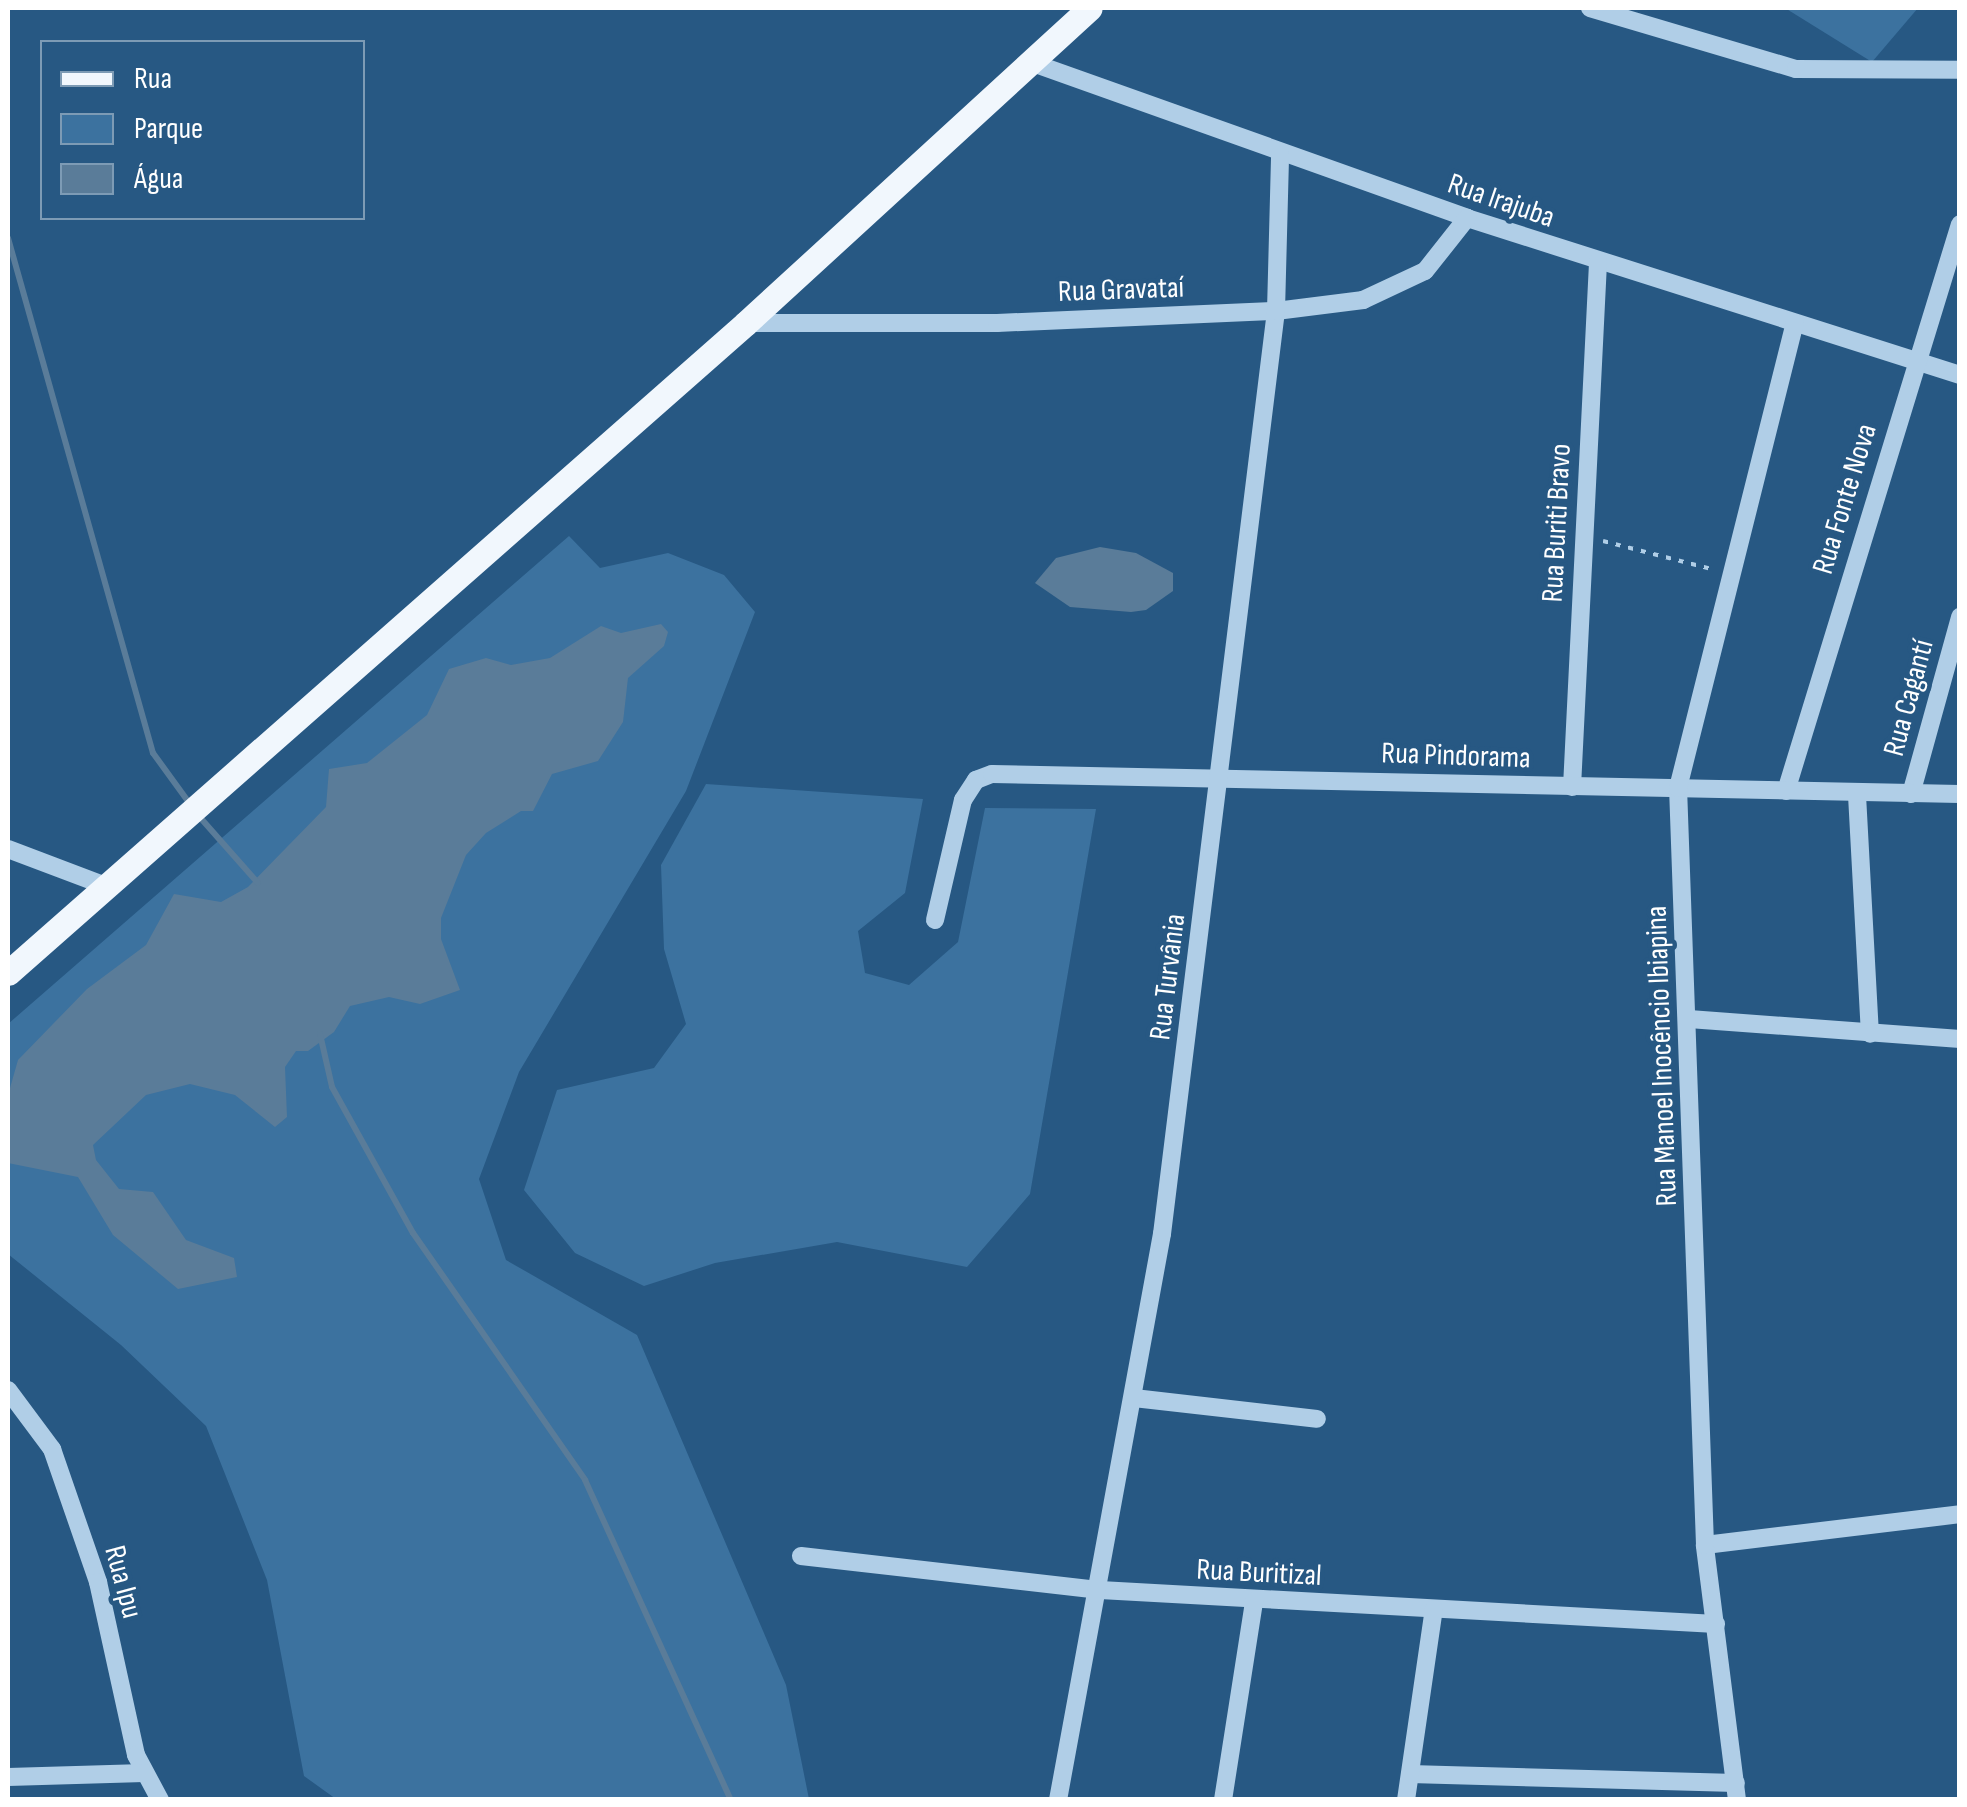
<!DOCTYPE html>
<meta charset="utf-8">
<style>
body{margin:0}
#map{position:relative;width:1967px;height:1807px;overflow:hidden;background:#275883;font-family:"Sofia Sans Condensed",sans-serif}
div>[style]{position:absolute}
.green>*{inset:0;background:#3c729f}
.water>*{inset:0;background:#5a7c99}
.stream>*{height:6px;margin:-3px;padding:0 3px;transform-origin:3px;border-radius:3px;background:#5a7c99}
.path>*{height:4px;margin-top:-2px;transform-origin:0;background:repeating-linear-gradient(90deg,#b0cee7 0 5px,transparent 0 13px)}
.minor>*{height:18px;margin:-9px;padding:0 9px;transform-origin:9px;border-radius:9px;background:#b0cee7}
.major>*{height:25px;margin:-12.5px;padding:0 12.5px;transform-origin:12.5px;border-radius:12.5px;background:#f1f7fd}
span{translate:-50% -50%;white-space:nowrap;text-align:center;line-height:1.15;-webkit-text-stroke:9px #275883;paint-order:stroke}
.street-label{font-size:30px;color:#fff}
.frame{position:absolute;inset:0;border:10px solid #fff;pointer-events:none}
.legend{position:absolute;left:40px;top:40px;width:325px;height:180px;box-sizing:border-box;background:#275883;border:2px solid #7d9bb5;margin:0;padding:12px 18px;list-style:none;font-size:30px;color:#fff}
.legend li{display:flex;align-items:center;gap:20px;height:50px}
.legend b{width:50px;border:2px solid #7d9bb5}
</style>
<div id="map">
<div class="green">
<div style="clip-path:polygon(1785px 8px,1918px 8px,1872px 62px)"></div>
<div style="clip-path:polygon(569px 536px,600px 568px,668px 553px,724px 575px,755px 612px,686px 791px,519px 1072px,479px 1179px,506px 1260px,637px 1335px,786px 1685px,809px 1799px,336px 1799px,304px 1776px,267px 1580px,206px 1426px,121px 1345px,8px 1254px,8px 1024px)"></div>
<div style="clip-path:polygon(706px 784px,923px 799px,905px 893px,858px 931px,865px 973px,909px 985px,958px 942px,985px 808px,1096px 809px,1030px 1194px,967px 1267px,837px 1242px,715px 1263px,644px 1286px,575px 1253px,524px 1190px,557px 1090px,654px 1068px,686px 1024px,664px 949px,661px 865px)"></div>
</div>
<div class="water">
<div style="clip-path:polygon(1100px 547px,1136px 553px,1173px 573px,1173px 591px,1146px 610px,1131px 612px,1070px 607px,1035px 583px,1056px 558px)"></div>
<div style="clip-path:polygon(661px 624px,668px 632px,664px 646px,628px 678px,623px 722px,598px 761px,552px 774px,533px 811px,521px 811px,486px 833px,466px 855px,441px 918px,441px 939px,460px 990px,420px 1004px,389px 997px,350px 1006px,334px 1032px,308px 1051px,296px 1051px,285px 1067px,287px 1117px,275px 1127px,235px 1095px,190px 1084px,146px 1095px,93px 1145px,96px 1160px,119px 1189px,153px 1192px,186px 1240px,234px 1258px,237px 1277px,178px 1289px,113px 1235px,78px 1177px,8px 1163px,8px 1095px,18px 1060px,87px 989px,146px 945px,174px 894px,221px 902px,248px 887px,326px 807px,329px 769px,367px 763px,427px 715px,449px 669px,486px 658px,511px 665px,550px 658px,601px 626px,621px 633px)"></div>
</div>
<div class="stream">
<div style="left:8px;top:238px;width:535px;rotate:74.28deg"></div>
<div style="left:153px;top:753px;width:63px;rotate:54deg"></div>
<div style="left:197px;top:814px;width:92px;rotate:48.5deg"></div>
<div style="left:320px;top:1034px;width:54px;rotate:77.2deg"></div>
<div style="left:332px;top:1087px;width:167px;rotate:61deg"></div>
<div style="left:413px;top:1233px;width:301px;rotate:55.1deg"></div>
<div style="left:585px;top:1480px;width:352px;rotate:65.5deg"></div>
</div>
<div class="path">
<div style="left:1603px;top:541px;width:116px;rotate:14.5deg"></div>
</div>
<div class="minor">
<div style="left:1590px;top:8px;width:215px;rotate:16.5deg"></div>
<div style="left:1796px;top:69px;width:164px;rotate:0.3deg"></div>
<div style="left:1030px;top:62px;width:464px;rotate:19.6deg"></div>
<div style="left:1467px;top:218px;width:517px;rotate:17.66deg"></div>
<div style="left:746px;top:323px;width:251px"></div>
<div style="left:997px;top:323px;width:279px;rotate:-2.5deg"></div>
<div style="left:1276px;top:311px;width:88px;rotate:-7.2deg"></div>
<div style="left:1363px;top:300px;width:68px;rotate:-25.1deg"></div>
<div style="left:1425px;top:271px;width:68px;rotate:-51.6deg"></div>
<div style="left:1572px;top:787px;width:526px;rotate:-87.16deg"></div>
<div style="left:1786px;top:791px;width:593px;rotate:-72.94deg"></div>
<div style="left:1911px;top:794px;width:184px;rotate:-74.5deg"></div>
<div style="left:1857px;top:795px;width:239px;rotate:86.9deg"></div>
<div style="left:8px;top:849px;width:105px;rotate:20.7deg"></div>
<div style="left:935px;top:920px;width:123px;rotate:-76.9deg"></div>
<div style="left:963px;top:800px;width:24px;rotate:-57deg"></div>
<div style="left:976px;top:780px;width:17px;rotate:-21deg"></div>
<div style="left:992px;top:774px;width:968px;rotate:1.18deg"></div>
<div style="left:1689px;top:1019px;width:272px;rotate:4.2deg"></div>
<div style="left:8px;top:1390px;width:74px;rotate:53.3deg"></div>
<div style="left:52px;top:1449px;width:141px;rotate:70.9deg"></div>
<div style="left:98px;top:1582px;width:177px;rotate:77.6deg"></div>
<div style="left:136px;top:1755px;width:51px;rotate:61.9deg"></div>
<div style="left:1134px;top:1398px;width:184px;rotate:6.5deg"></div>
<div style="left:1705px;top:1545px;width:257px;rotate:-6.9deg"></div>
<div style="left:801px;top:1556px;width:301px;rotate:6.5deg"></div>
<div style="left:1100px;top:1590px;width:617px;rotate:3.16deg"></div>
<div style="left:1410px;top:1774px;width:326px;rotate:1.6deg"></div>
<div style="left:8px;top:1777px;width:136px;rotate:-1.7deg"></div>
<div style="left:1058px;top:1800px;width:575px;rotate:-79.59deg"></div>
<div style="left:1162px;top:1234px;width:930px;rotate:-82.96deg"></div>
<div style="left:1276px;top:311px;width:156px;rotate:-88.5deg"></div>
<div style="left:1223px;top:1800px;width:201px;rotate:-81.1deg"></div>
<div style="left:1406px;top:1800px;width:193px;rotate:-81.7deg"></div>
<div style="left:1737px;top:1800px;width:257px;rotate:-97.2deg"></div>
<div style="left:1705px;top:1545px;width:757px;rotate:-92.04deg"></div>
<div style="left:1678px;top:788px;width:479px;rotate:-75.9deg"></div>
</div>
<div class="major">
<div style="left:8px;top:973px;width:983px;rotate:-41.37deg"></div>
<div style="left:746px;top:323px;width:466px;rotate:-42.5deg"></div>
</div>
<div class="street-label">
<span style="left:1501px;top:201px;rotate:19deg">Rua Irajuba</span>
<span style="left:1121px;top:290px;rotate:-2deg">Rua Gravataí</span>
<span style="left:1845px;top:499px;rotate:-73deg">Rua Fonte Nova</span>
<span style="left:1557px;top:523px;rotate:-87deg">Rua Buriti Bravo</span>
<span style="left:1909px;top:698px;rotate:-75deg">Rua Cagantí</span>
<span style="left:1456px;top:756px;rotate:2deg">Rua Pindorama</span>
<span style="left:1168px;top:977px;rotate:-83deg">Rua Turvânia</span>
<span style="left:1662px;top:1056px;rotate:-92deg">Rua Manoel Inocêncio Ibiapina</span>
<span style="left:1259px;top:1573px;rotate:3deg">Rua Buritizal</span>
<span style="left:123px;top:1582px;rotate:75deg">Rua Ipu</span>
</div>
<div class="frame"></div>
<ul class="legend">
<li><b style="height:12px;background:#f1f7fd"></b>Rua</li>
<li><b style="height:28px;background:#3c729f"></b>Parque</li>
<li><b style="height:28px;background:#5a7c99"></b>Água</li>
</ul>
</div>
